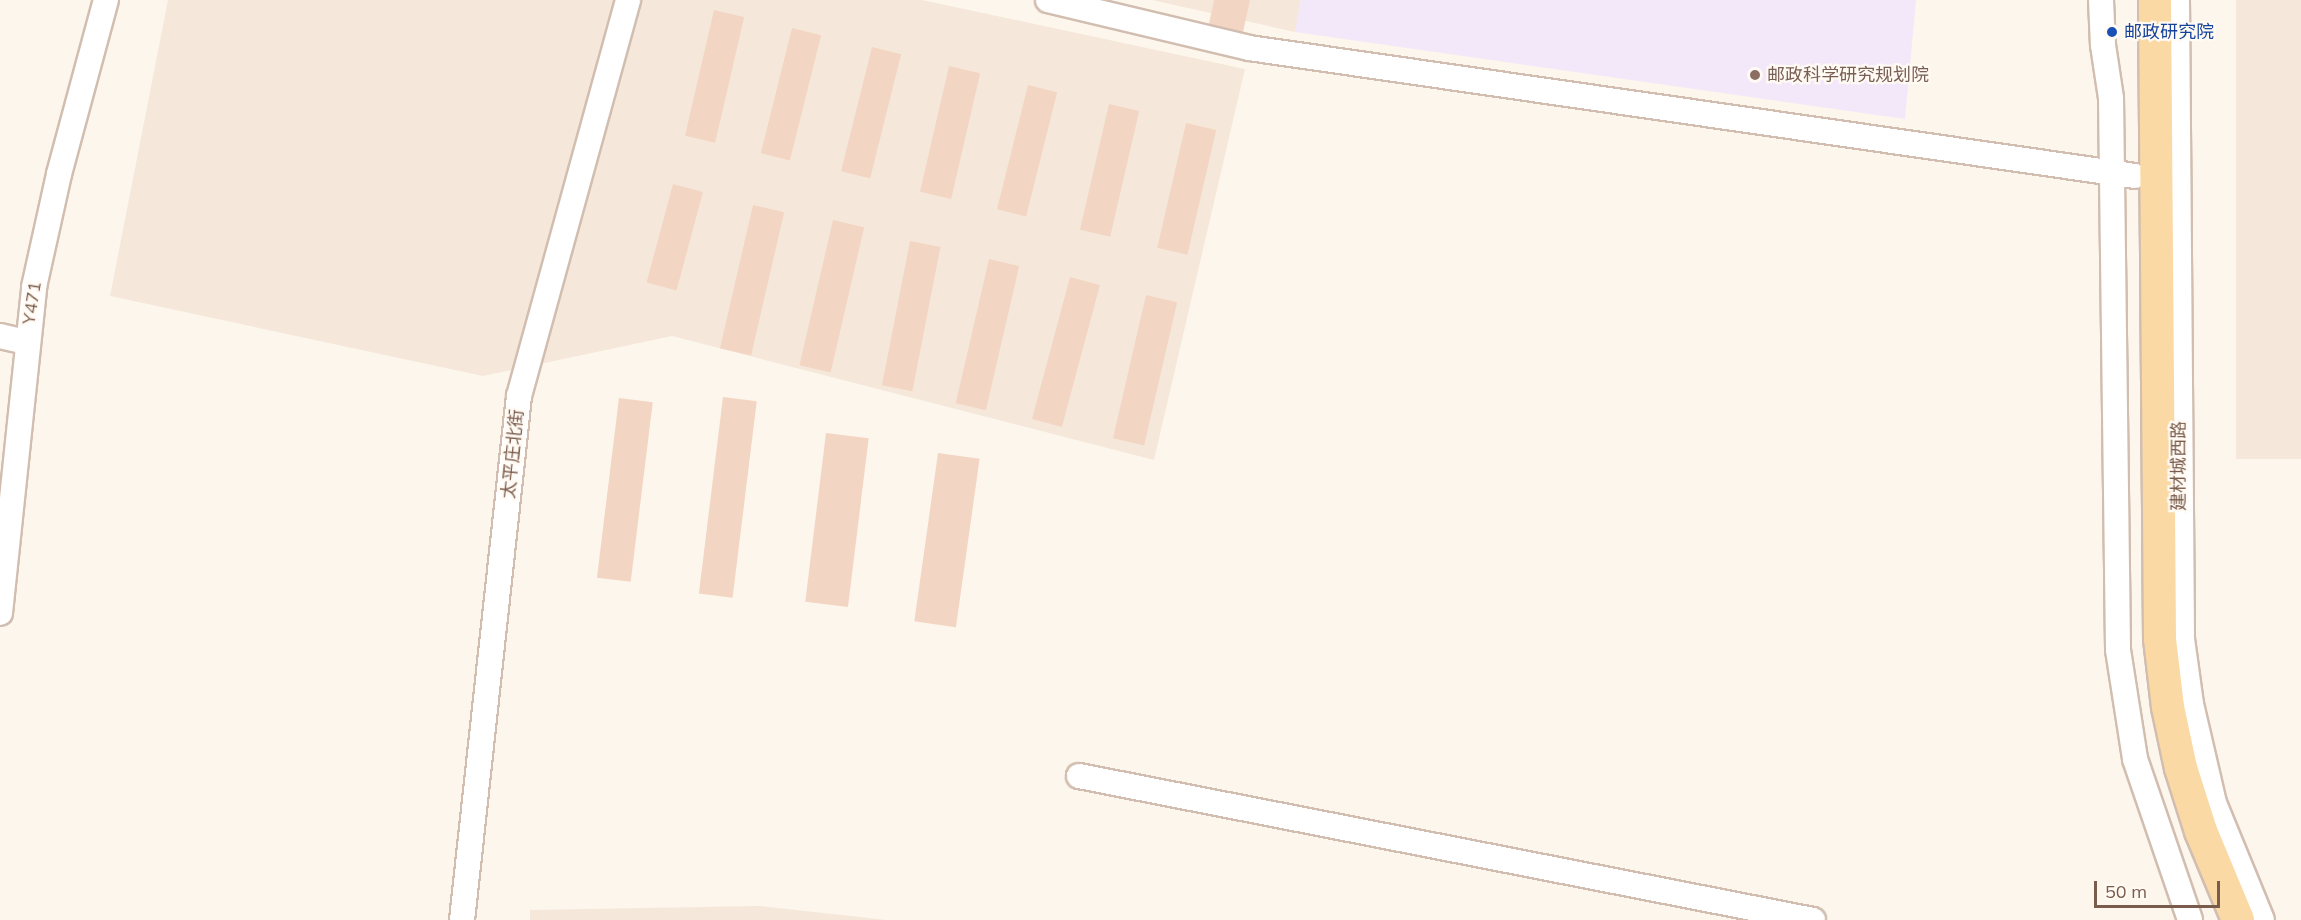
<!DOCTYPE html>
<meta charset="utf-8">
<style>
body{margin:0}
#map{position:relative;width:2301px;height:920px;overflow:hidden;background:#fdf6ec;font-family:Mulish,"Noto Sans SC",sans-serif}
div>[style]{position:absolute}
.residential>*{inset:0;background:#f5e8da;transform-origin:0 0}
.education>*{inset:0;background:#f3e8fa}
.building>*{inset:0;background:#f3d5c3;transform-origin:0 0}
.roads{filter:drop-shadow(2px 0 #d1beb0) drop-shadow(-2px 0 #d1beb0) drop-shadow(0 2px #d1beb0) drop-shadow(0 -2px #d1beb0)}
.minor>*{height:24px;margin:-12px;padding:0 12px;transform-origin:12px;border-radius:12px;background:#fff}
.major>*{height:32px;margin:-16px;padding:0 16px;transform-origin:16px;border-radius:16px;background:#fbd9a5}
.dots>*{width:16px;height:16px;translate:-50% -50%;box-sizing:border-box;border:3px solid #fffaf3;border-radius:50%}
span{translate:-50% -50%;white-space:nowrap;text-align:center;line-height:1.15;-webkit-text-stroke:4.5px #fffaf3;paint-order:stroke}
.transit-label{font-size:18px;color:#164399}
.left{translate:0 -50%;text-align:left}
.education-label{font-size:18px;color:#785e54}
.street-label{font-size:18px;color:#7a5c4d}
.scale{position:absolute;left:2094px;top:881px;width:126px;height:27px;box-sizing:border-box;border:3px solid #7a5c4d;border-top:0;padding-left:8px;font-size:18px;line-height:21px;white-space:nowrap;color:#7a5c4d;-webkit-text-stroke:4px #fffaf3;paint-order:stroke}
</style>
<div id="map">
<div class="residential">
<div style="clip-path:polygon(168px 0,922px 0,1245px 69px,1154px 460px,672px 336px,483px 376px,110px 296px)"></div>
<div style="clip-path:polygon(1152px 0,1301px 0,1295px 32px)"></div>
<div style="left:2236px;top:0;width:65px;height:459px"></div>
<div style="clip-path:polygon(759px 906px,887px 920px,530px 920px,530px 910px)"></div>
</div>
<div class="education">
<div style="clip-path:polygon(1301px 0,1916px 0,1905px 119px,1295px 32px)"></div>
</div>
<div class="building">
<div style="clip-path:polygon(1214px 0,1250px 0,1243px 32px,1209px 24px)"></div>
<div style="left:714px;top:10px;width:31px;height:129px;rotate:13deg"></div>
<div style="left:792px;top:28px;width:30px;height:129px;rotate:14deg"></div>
<div style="left:872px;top:47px;width:30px;height:128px;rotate:14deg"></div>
<div style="left:949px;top:66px;width:32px;height:129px;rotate:13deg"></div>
<div style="left:1028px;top:85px;width:30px;height:128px;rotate:14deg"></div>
<div style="left:1109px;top:104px;width:31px;height:129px;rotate:13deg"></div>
<div style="left:1186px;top:123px;width:31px;height:128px;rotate:13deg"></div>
<div style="left:673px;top:184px;width:31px;height:102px;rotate:15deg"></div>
<div style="left:753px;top:205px;width:32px;height:147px;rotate:13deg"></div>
<div style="left:833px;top:220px;width:32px;height:149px;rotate:13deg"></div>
<div style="left:910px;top:241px;width:31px;height:147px;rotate:11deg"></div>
<div style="left:989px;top:259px;width:31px;height:148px;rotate:13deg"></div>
<div style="left:1070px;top:277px;width:31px;height:147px;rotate:15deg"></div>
<div style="left:1146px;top:295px;width:32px;height:147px;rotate:13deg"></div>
<div style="left:723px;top:397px;width:34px;height:198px;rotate:7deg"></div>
<div style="left:619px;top:398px;width:34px;height:181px;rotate:7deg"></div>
<div style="left:826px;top:433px;width:43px;height:170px;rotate:7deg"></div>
<div style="left:938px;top:453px;width:42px;height:170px;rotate:8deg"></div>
</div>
<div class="roads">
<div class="minor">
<div style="left:1048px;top:0;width:207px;rotate:13.4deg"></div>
<div style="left:1249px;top:48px;width:895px;rotate:8.22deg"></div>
<div style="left:2101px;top:0;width:45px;rotate:87.5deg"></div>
<div style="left:2103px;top:45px;width:54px;rotate:81.4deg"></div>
<div style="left:2111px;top:98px;width:552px;rotate:89.27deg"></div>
<div style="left:2118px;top:650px;width:110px;rotate:81.1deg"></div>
<div style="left:2135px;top:759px;width:170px;rotate:71.1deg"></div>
<div style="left:2177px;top:0;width:639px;rotate:89.55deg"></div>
<div style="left:2182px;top:639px;width:66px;rotate:82.1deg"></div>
<div style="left:2191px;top:704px;width:102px;rotate:76.9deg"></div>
<div style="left:2214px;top:803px;width:126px;rotate:67.7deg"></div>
<div style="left:0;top:336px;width:27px;rotate:13deg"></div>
<div style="left:0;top:613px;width:328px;rotate:-84deg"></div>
<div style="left:34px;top:287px;width:116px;rotate:-77.5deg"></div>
<div style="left:59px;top:174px;width:180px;rotate:-74.9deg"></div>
<div style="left:1079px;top:776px;width:748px;rotate:11.1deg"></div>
<div style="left:462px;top:920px;width:527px;rotate:-83.79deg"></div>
<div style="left:519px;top:396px;width:411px;rotate:-74.6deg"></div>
</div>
<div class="major">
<div style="left:2155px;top:0;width:639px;rotate:89.55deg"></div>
<div style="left:2160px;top:639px;width:68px;rotate:83.3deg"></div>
<div style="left:2168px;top:707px;width:62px;rotate:78deg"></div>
<div style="left:2181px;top:768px;width:66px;rotate:72.4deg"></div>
<div style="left:2201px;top:831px;width:96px;rotate:67.4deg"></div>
</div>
</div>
<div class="dots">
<div style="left:2112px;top:32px;background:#1a4fb4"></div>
<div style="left:1755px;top:75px;background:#8d6e63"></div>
</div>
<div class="transit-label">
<span class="left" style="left:2124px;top:32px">邮政研究院</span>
</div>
<div class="education-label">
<span class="left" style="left:1767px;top:75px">邮政科学研究规划院</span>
</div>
<div class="street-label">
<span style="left:32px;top:303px;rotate:-81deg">Y471</span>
<span style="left:513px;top:454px;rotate:-84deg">太平庄北街</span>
<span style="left:2179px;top:466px;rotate:-90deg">建材城西路</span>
</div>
<div class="scale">50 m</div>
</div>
